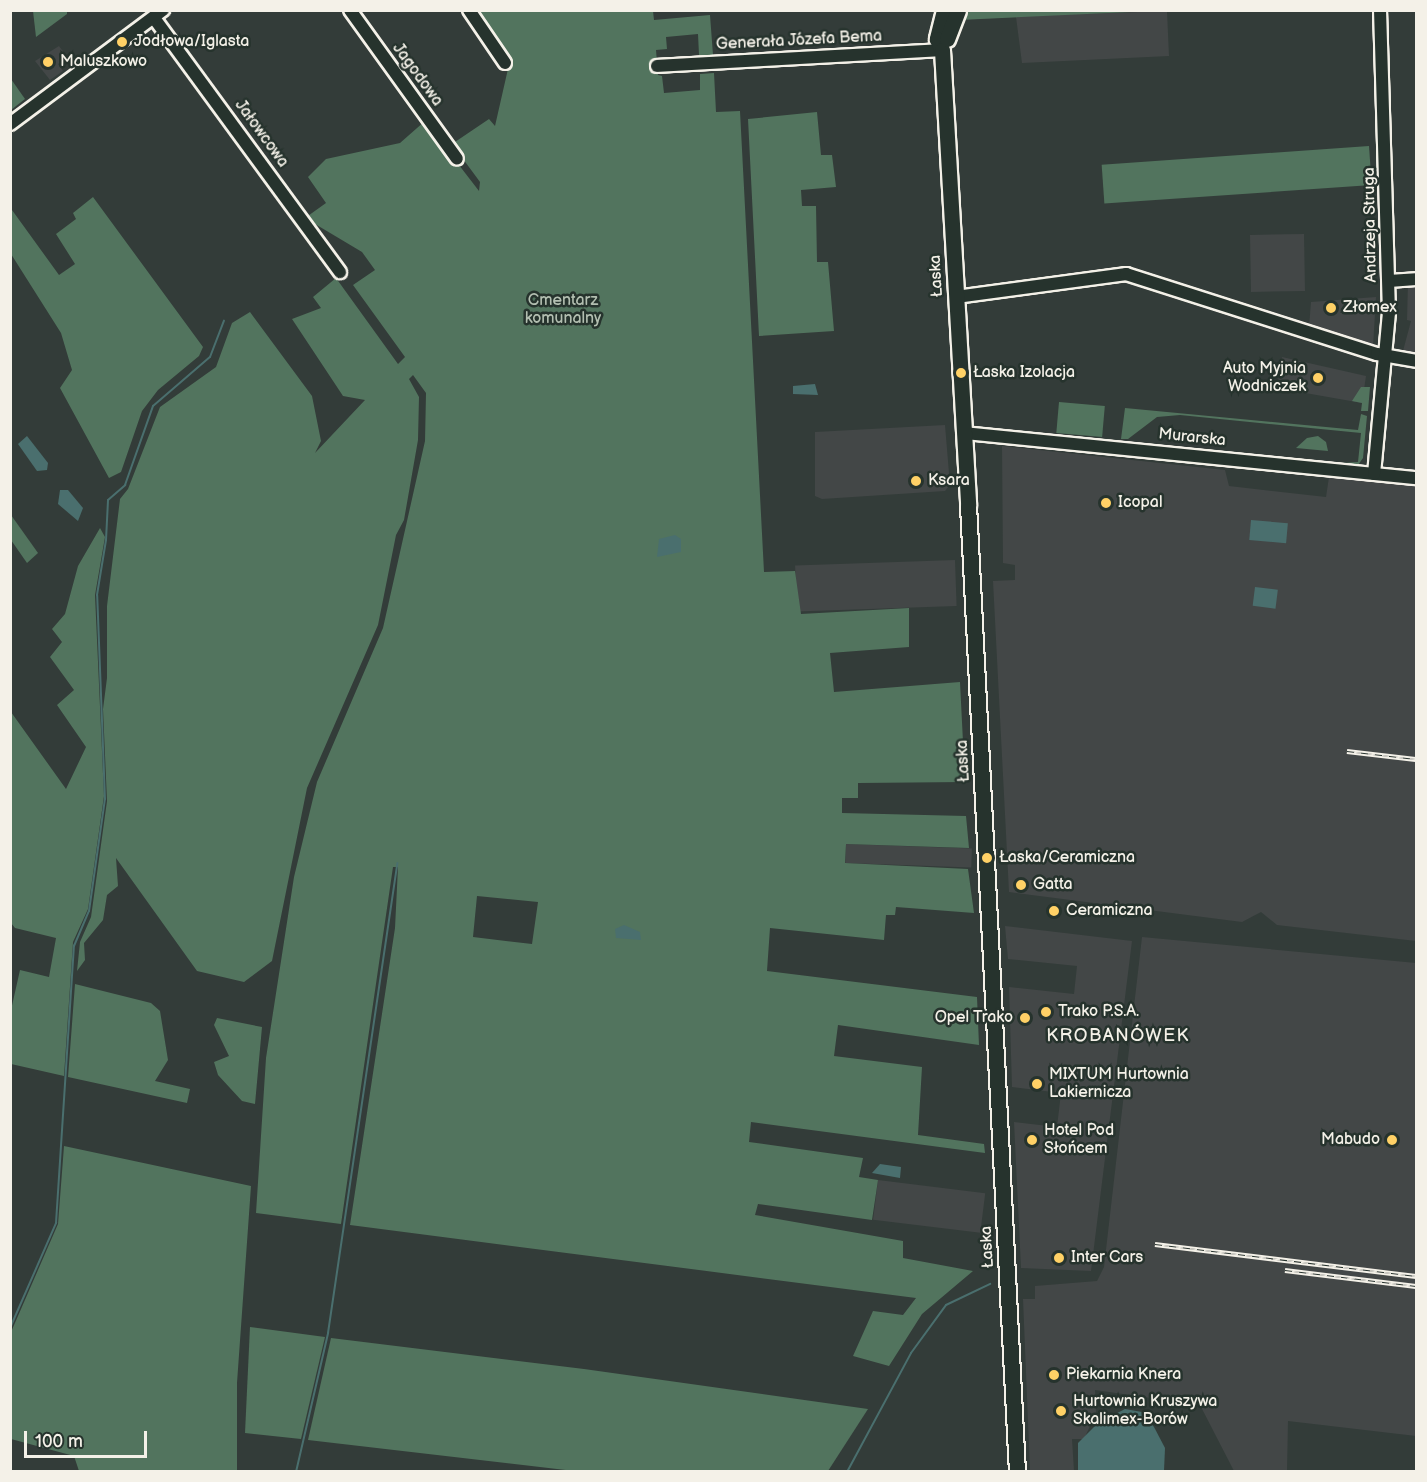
<!DOCTYPE html>
<meta charset="utf-8">
<style>
body{margin:0}
#map{position:relative;width:1427px;height:1482px;overflow:hidden;background:#333c39;font-family:"Balsamiq Sans",sans-serif}
div>[style]{position:absolute}
.built>*{inset:0;background:#434747;transform-origin:0 0}
.green>*{inset:0;background:#52745e;transform-origin:0 0}
.water>*{inset:0;background:#4a6f6e;transform-origin:0 0}
.stream>*{height:2px;margin:-1px;padding:0 1px;transform-origin:1px;border-radius:1px;background:#4a6f6e}
.roads{filter:drop-shadow(2px 0 #f4f1e8) drop-shadow(-2px 0 #f4f1e8) drop-shadow(0 2px #f4f1e8) drop-shadow(0 -2px #f4f1e8)}
.minor>*{height:12px;margin:-6px;padding:0 6px;transform-origin:6px;border-radius:6px;background:#26332d}
.major>*{height:15px;margin:-7.5px;padding:0 7.5px;transform-origin:7.5px;border-radius:7.5px;background:#26332d}
.rail>*{height:4.5px;margin-top:-2.25px;transform-origin:0;background:repeating-linear-gradient(90deg,#26332d 0 7px,#f4f1e8 0 14px);box-sizing:border-box;border-block:2px solid #f4f1e8}
.dots>*{width:16px;height:16px;translate:-50% -50%;box-sizing:border-box;border:3px solid #26332d;border-radius:50%}
span{translate:-50% -50%;white-space:nowrap;text-align:center;line-height:1.15;-webkit-text-stroke:5px #26332d;paint-order:stroke}
.street-label{font-size:16px;color:#f4f1e8}
.poi-label{font-size:16px;color:#f4f1e8}
.left{translate:0 -50%;text-align:left}
.right{translate:-100% -50%;text-align:right}
.park-label{font-size:16px;color:#b3bfb1}
.neighbourhood-label{font-size:18px;color:#f4f1e8;letter-spacing:1.5px}
.frame{position:absolute;inset:0;border:12px solid #f4f1e8;pointer-events:none}
.scale{position:absolute;left:24px;top:1431px;width:123px;height:27px;box-sizing:border-box;border:3px solid #f4f1e8;border-top:0;padding-left:8px;font-size:18px;line-height:21px;white-space:nowrap;color:#f4f1e8;-webkit-text-stroke:4px #26332d;paint-order:stroke}
</style>
<div id="map">
<div class="built">
<div style="clip-path:polygon(967px 10px,1078px 10px,1080px 14px,1167px 11px,1169px 56px,1022px 63px,1016px 17px,959px 20px)"></div>
<div style="clip-path:polygon(59px 46px,67px 57px,58px 64px,63px 71px,50px 80px,35px 61px)"></div>
<div style="left:1304px;top:234px;width:57px;height:54px;rotate:89deg"></div>
<div style="clip-path:polygon(1408px 282px,1416px 282px,1416px 355px,1403px 351px,1411px 321px,1407px 320px)"></div>
<div style="clip-path:polygon(1376px 297px,1373px 347px,1309px 327px,1311px 302px)"></div>
<div style="clip-path:polygon(1282px 357px,1366px 376px,1362px 403px,1277px 388px)"></div>
<div style="clip-path:polygon(945px 425px,950px 485px,945px 491px,822px 499px,815px 496px,815px 432px)"></div>
<div style="clip-path:polygon(1002px 446px,1225px 470px,1229px 486px,1326px 497px,1329px 477px,1416px 486px,1416px 941px,1277px 925px,1261px 912px,1242px 922px,1009px 892px,993px 581px,1015px 580px,1015px 565px,1003px 563px)"></div>
<div style="left:955px;top:560px;width:46px;height:160px;rotate:88deg"></div>
<div style="left:846px;top:844px;width:126px;height:19px;rotate:2deg"></div>
<div style="clip-path:polygon(1005px 926px,1132px 941px,1091px 1271px,1021px 1268px,1014px 1122px,1057px 1127px,1061px 1093px,1012px 1087px,1009px 987px,1074px 994px,1077px 966px,1008px 959px)"></div>
<div style="clip-path:polygon(1142px 937px,1416px 963px,1416px 1436px,1288px 1421px,1287px 1471px,1234px 1471px,1200px 1405px,1095px 1390px,1096px 1413px,1084px 1439px,1072px 1439px,1074px 1471px,1030px 1471px,1023px 1299px,1035px 1299px,1035px 1286px,1097px 1281px,1104px 1267px)"></div>
<div style="left:878px;top:1180px;width:108px;height:40px;rotate:7deg"></div>
</div>
<div class="green">
<div style="clip-path:polygon(967px 10px,1047px 12px,1153px 11px,959px 20px)"></div>
<div style="clip-path:polygon(33px 11px,67px 11px,67px 14px,36px 37px)"></div>
<div style="clip-path:polygon(evenodd,477px 11px,653px 11px,654px 20px,710px 15px,713px 55px,699px 55px,698px 34px,666px 37px,667px 49px,656px 50px,658px 75px,662px 76px,664px 93px,700px 90px,700px 74px,714px 73px,716px 112px,740px 111px,764px 572px,795px 571px,801px 614px,909px 608px,909px 647px,830px 653px,834px 692px,960px 682px,965px 782px,858px 783px,858px 798px,842px 798px,842px 813px,966px 816px,969px 848px,846px 844px,845px 863px,968px 869px,974px 913px,896px 907px,895px 915px,886px 915px,884px 940px,770px 928px,767px 971px,977px 997px,979px 1045px,838px 1025px,834px 1056px,922px 1067px,918px 1135px,984px 1144px,985px 1153px,751px 1122px,749px 1142px,863px 1158px,859px 1177px,878px 1180px,872px 1220px,758px 1204px,755px 1215px,903px 1241px,903px 1258px,973px 1271px,922px 1314px,889px 1366px,853px 1356px,873px 1311px,903px 1315px,916px 1298px,350px 1225px,395px 928px,398px 867px,393px 867px,341px 1224px,256px 1213px,266px 1058px,294px 877px,317px 782px,383px 628px,425px 441px,426px 393px,413px 375px,409px 379px,419px 397px,418px 440px,404px 520px,396px 535px,378px 625px,307px 788px,272px 961px,244px 982px,197px 971px,116px 858px,118px 886px,107px 895px,103px 920px,84px 943px,85px 960px,77px 971px,80px 942px,91px 917px,107px 801px,103px 709px,107px 678px,107px 606px,120px 499px,128px 489px,160px 407px,216px 367px,232px 323px,250px 312px,312px 396px,321px 441px,315px 453px,365px 400px,343px 396px,292px 319px,321px 308px,313px 297px,336px 278px,398px 364px,405px 357px,353px 285px,375px 270px,362px 252px,305px 218px,326px 203px,308px 177px,326px 159px,400px 143px,425px 121px,479px 191px,480px 182px,452px 144px,489px 119px,495px 126px,510px 60px,477px 11px,477px 896px,538px 902px,532px 944px,473px 937px,477px 896px)"></div>
<div style="clip-path:polygon(11px 79px,25px 99px,11px 110px)"></div>
<div style="clip-path:polygon(817px 112px,821px 155px,832px 155px,836px 187px,801px 190px,802px 206px,816px 206px,817px 262px,828px 262px,834px 331px,759px 336px,748px 119px)"></div>
<div style="left:1369px;top:146px;width:39px;height:268px;rotate:86deg"></div>
<div style="clip-path:polygon(93px 197px,203px 347px,199px 356px,158px 390px,142px 411px,121px 472px,109px 478px,60px 388px,72px 370px,61px 333px,11px 254px,12px 210px,59px 275px,75px 264px,56px 234px,76px 219px,73px 213px)"></div>
<div style="clip-path:polygon(1361px 387px,1370px 387px,1368px 411px,1361px 411px,1362px 403px,1352px 401px)"></div>
<div style="left:1059px;top:402px;width:46px;height:31px;rotate:5deg"></div>
<div style="clip-path:polygon(1125px 408px,1358px 430px,1361px 414px,1367px 416px,1363px 458px,1358px 465px,1342px 463px,1358px 462px,1361px 433px,1180px 415px,1157px 417px,1128px 439px,1121px 439px)"></div>
<div style="clip-path:polygon(1318px 436px,1326px 442px,1328px 451px,1296px 448px,1307px 438px)"></div>
<div style="clip-path:polygon(11px 515px,38px 553px,27px 563px,11px 540px)"></div>
<div style="clip-path:polygon(100px 528px,105px 537px,95px 595px,104px 796px,88px 909px,73px 942px,64px 1076px,11px 1064px,11px 1010px,20px 970px,49px 977px,56px 938px,15px 928px,11px 923px,11px 712px,66px 789px,86px 747px,57px 705px,74px 690px,50px 657px,62px 642px,52px 629px,65px 614px,78px 566px)"></div>
<div style="clip-path:polygon(75px 984px,151px 1003px,160px 1011px,168px 1060px,155px 1081px,190px 1089px,187px 1103px,68px 1077px)"></div>
<div style="clip-path:polygon(217px 1018px,262px 1027px,255px 1104px,242px 1101px,218px 1075px,214px 1062px,229px 1056px,214px 1025px)"></div>
<div style="clip-path:polygon(64px 1146px,251px 1186px,237px 1383px,237px 1471px,79px 1471px,74px 1456px,11px 1439px,11px 1332px,58px 1224px)"></div>
<div style="clip-path:polygon(250px 1327px,325px 1337px,301px 1439px,245px 1433px)"></div>
<div style="clip-path:polygon(331px 1338px,584px 1369px,868px 1409px,828px 1471px,574px 1471px,308px 1440px)"></div>
</div>
<div class="water">
<div style="clip-path:polygon(815px 384px,818px 395px,793px 394px,793px 386px)"></div>
<div style="clip-path:polygon(27px 436px,48px 463px,47px 470px,37px 471px,18px 444px)"></div>
<div style="clip-path:polygon(60px 490px,68px 490px,83px 508px,78px 521px,58px 504px)"></div>
<div style="left:1251px;top:520px;width:37px;height:20px;rotate:5deg"></div>
<div style="clip-path:polygon(675px 535px,681px 539px,681px 552px,657px 557px,659px 539px)"></div>
<div style="left:1255px;top:587px;width:23px;height:19px;rotate:7deg"></div>
<div style="clip-path:polygon(624px 925px,640px 932px,641px 940px,616px 938px,615px 929px)"></div>
<div style="clip-path:polygon(880px 1164px,901px 1167px,900px 1178px,872px 1173px)"></div>
<div style="clip-path:polygon(1125px 1409px,1142px 1412px,1154px 1427px,1165px 1448px,1164px 1471px,1078px 1471px,1078px 1443px,1098px 1423px)"></div>
</div>
<div class="stream">
<div style="left:10px;top:1328px;width:115px;rotate:-66.3deg"></div>
<div style="left:56px;top:1223px;width:278px;rotate:-86.3deg"></div>
<div style="left:74px;top:946px;width:38px;rotate:-67deg"></div>
<div style="left:89px;top:911px;width:113px;rotate:-81.9deg"></div>
<div style="left:105px;top:799px;width:204px;rotate:-92.2deg"></div>
<div style="left:97px;top:595px;width:56px;rotate:-80.7deg"></div>
<div style="left:106px;top:540px;width:40px;rotate:-87.1deg"></div>
<div style="left:108px;top:500px;width:23px;rotate:-41deg"></div>
<div style="left:125px;top:485px;width:84px;rotate:-70.5deg"></div>
<div style="left:153px;top:406px;width:75px;rotate:-40.7deg"></div>
<div style="left:210px;top:357px;width:39px;rotate:-69deg"></div>
<div style="left:296px;top:1472px;width:143px;rotate:-77deg"></div>
<div style="left:328px;top:1333px;width:475px;rotate:-81.6deg"></div>
<div style="left:847px;top:1472px;width:135px;rotate:-61.7deg"></div>
<div style="left:911px;top:1353px;width:59px;rotate:-53.9deg"></div>
<div style="left:946px;top:1305px;width:49px;rotate:-25.5deg"></div>
</div>
<div class="roads">
<div class="minor">
<div style="left:350px;top:10px;width:183px;rotate:54.3deg"></div>
<div style="left:469px;top:10px;width:64px;rotate:55.8deg"></div>
<div style="left:154px;top:18px;width:315px;rotate:53.8deg"></div>
<div style="left:657px;top:66px;width:285px;rotate:-3.2deg"></div>
<div style="left:10px;top:124px;width:191px;rotate:-36.7deg"></div>
<div style="left:1389px;top:281px;width:27px;rotate:-4deg"></div>
<div style="left:956px;top:297px;width:172px;rotate:-7.7deg"></div>
<div style="left:1126px;top:274px;width:263px;rotate:17.7deg"></div>
<div style="left:1377px;top:354px;width:40px;rotate:10deg"></div>
<div style="left:964px;top:433px;width:454px;rotate:5.7deg"></div>
<div style="left:1374px;top:474px;width:162px;rotate:-84.7deg"></div>
<div style="left:1389px;top:313px;width:303px;rotate:-91.7deg"></div>
</div>
<div class="major">
<div style="left:944px;top:10px;width:30px;rotate:104deg"></div>
<div style="left:937px;top:39px;width:12px;rotate:66deg"></div>
<div style="left:942px;top:50px;width:456px;rotate:86.7deg"></div>
<div style="left:968px;top:505px;width:968px;rotate:87.1deg"></div>
<div style="left:947px;top:39px;width:31px;rotate:-69deg"></div>
</div>
</div>
<div class="rail">
<div style="left:1347px;top:751px;width:69px;rotate:6.6deg"></div>
<div style="left:1155px;top:1244px;width:263px;rotate:7deg"></div>
<div style="left:1285px;top:1270px;width:132px;rotate:7deg"></div>
</div>
<div class="dots">
<div style="left:122px;top:42px;background:#ffd166"></div>
<div style="left:48px;top:62px;background:#ffd166"></div>
<div style="left:1331px;top:308px;background:#ffd166"></div>
<div style="left:961px;top:373px;background:#ffd166"></div>
<div style="left:1318px;top:378px;background:#ffd166"></div>
<div style="left:916px;top:481px;background:#ffd166"></div>
<div style="left:1106px;top:503px;background:#ffd166"></div>
<div style="left:987px;top:858px;background:#ffd166"></div>
<div style="left:1021px;top:885px;background:#ffd166"></div>
<div style="left:1054px;top:911px;background:#ffd166"></div>
<div style="left:1046px;top:1012px;background:#ffd166"></div>
<div style="left:1025px;top:1018px;background:#ffd166"></div>
<div style="left:1037px;top:1084px;background:#ffd166"></div>
<div style="left:1032px;top:1140px;background:#ffd166"></div>
<div style="left:1392px;top:1140px;background:#ffd166"></div>
<div style="left:1059px;top:1258px;background:#ffd166"></div>
<div style="left:1054px;top:1375px;background:#ffd166"></div>
<div style="left:1061px;top:1411px;background:#ffd166"></div>
</div>
<div class="street-label">
<span style="left:799px;top:41px;rotate:-3deg">Generała Józefa Bema</span>
<span style="left:417px;top:75px;rotate:54deg">Jagodowa</span>
<span style="left:261px;top:134px;rotate:54deg">Jałowcowa</span>
<span style="left:1371px;top:225px;rotate:-91deg">Andrzeja Struga</span>
<span style="left:937px;top:276px;rotate:-93deg">Łaska</span>
<span style="left:1192px;top:438px;rotate:6deg">Murarska</span>
<span style="left:964px;top:761px;rotate:-93deg">Łaska</span>
<span style="left:988px;top:1247px;rotate:-93deg">Łaska</span>
</div>
<div class="poi-label">
<span class="left" style="left:134px;top:42px">Jodłowa/Iglasta</span>
<span class="left" style="left:60px;top:62px">Maluszkowo</span>
<span class="left" style="left:1343px;top:308px">Złomex</span>
<span class="right" style="left:1306px;top:378px">Auto Myjnia<br>Wodniczek</span>
<span class="left" style="left:973px;top:373px">Łaska Izolacja</span>
<span class="left" style="left:928px;top:481px">Ksara</span>
<span class="left" style="left:1118px;top:503px">Icopal</span>
<span class="left" style="left:999px;top:858px">Łaska/Ceramiczna</span>
<span class="left" style="left:1033px;top:885px">Gatta</span>
<span class="left" style="left:1066px;top:911px">Ceramiczna</span>
<span class="left" style="left:1058px;top:1012px">Trako P.S.A.</span>
<span class="right" style="left:1013px;top:1018px">Opel Trako</span>
<span class="left" style="left:1049px;top:1084px">MIXTUM Hurtownia<br>Lakiernicza</span>
<span class="left" style="left:1044px;top:1140px">Hotel Pod<br>Słońcem</span>
<span class="right" style="left:1380px;top:1140px">Mabudo</span>
<span class="left" style="left:1071px;top:1258px">Inter Cars</span>
<span class="left" style="left:1066px;top:1375px">Piekarnia Knera</span>
<span class="left" style="left:1073px;top:1411px">Hurtownia Kruszywa<br>Skalimex-Borów</span>
</div>
<div class="park-label">
<span style="left:563px;top:310px">Cmentarz<br>komunalny</span>
</div>
<div class="neighbourhood-label">
<span style="left:1118px;top:1036px">KROBANÓWEK</span>
</div>
<div class="frame"></div>
<div class="scale">100 m</div>
</div>
